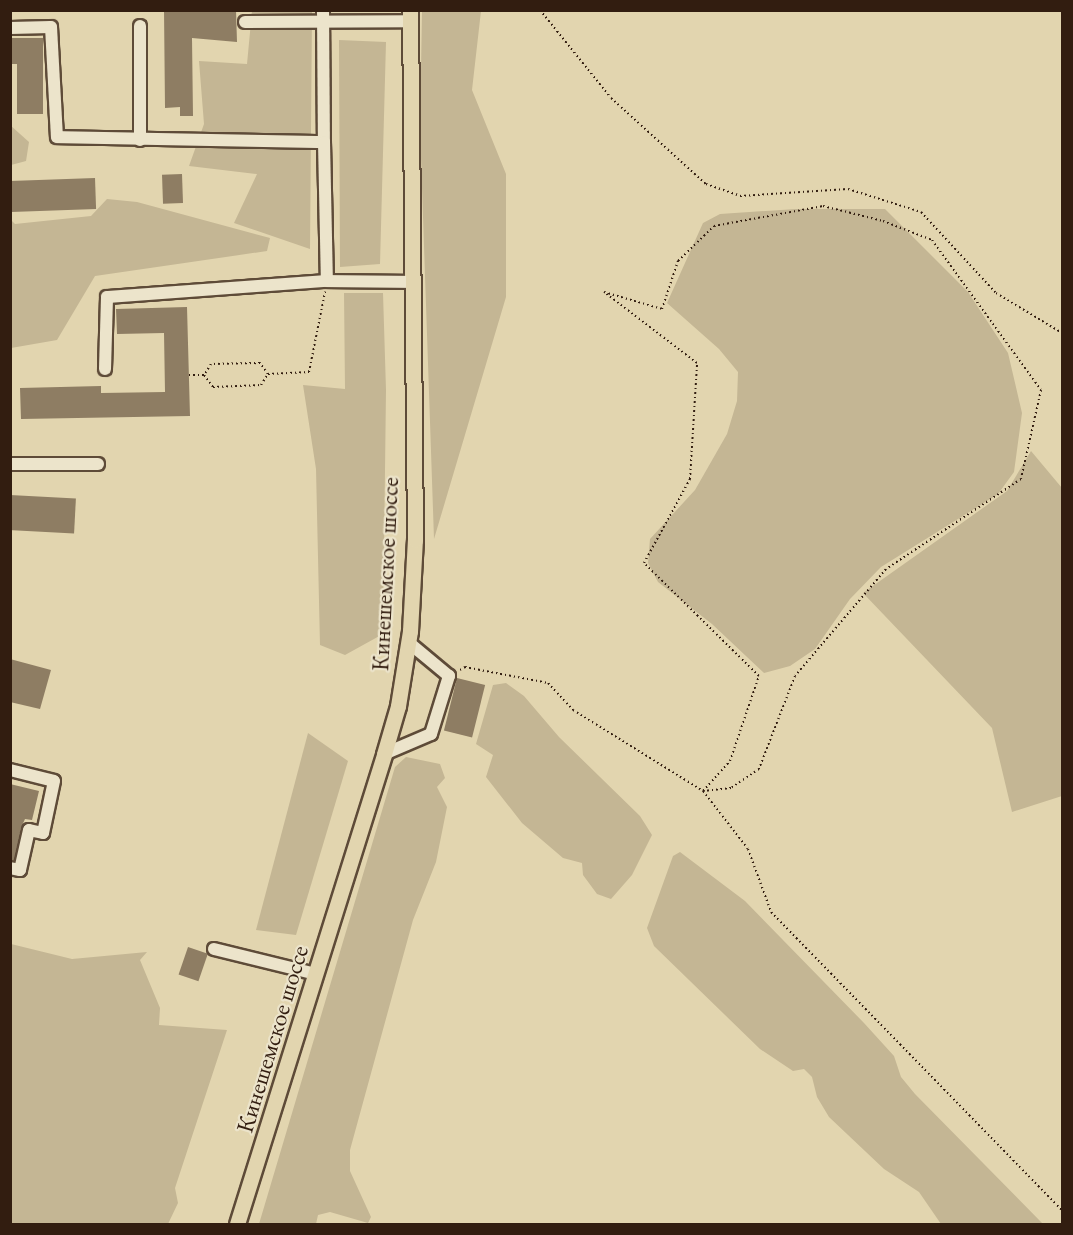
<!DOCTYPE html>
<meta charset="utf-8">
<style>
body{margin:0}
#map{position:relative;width:1073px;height:1235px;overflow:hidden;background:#e2d5af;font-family:"EB Garamond",serif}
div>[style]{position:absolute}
.green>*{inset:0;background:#c4b694}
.building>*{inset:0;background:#8e7d63;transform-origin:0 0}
.path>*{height:2px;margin-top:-1px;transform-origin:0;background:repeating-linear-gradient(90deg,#321d10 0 1.5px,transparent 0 4.5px)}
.roads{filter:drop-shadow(2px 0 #5e4b38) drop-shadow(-2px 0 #5e4b38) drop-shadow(0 2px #5e4b38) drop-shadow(0 -2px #5e4b38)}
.minor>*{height:12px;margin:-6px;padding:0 6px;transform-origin:6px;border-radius:6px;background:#ece4cb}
.major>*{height:15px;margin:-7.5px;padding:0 7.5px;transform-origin:7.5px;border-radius:7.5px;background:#e2d5af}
span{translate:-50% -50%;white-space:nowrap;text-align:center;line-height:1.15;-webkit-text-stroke:4.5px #ece4cb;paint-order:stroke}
.street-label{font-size:24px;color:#321d10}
.frame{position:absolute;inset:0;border:12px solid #321d10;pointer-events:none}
</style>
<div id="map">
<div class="green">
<div style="clip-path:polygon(252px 11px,312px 11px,310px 249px,234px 223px,257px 174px,189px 166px,204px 124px,199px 61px,247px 64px)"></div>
<div style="clip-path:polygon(422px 11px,481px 11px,472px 90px,506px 174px,506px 297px,434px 539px,420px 129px)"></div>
<div style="clip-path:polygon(339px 40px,386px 42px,380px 264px,340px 267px)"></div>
<div style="clip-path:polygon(10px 125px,29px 142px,26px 161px,11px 165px)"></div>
<div style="clip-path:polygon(107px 199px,137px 202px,270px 238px,267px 251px,95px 276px,57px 340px,11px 348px,11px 220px,15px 224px,91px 216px)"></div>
<div style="clip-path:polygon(796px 209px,885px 209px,968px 292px,1008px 353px,1022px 413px,1014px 472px,998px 494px,881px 567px,850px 599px,815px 649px,790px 666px,764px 673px,712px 624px,658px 582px,648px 563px,650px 539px,695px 490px,727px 434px,737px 401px,738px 372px,719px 349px,667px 303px,703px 223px,720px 214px)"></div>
<div style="clip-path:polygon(344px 293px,383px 293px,386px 390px,383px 634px,345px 655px,320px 645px,316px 469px,303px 385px,345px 389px)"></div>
<div style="clip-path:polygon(1031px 451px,1062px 488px,1062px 796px,1012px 812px,992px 728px,863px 593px,1007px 491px)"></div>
<div style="clip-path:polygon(506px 683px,524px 696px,559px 737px,640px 816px,652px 835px,632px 875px,611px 899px,597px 894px,583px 875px,582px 863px,563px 858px,522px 823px,486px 777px,493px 755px,476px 744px,493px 685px)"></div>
<div style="clip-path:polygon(308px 733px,348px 761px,296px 935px,256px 930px)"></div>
<div style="clip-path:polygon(406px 757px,440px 764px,445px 778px,437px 787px,447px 807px,436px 862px,413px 920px,350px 1150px,350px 1171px,371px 1217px,368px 1223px,330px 1212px,318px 1215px,316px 1224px,259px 1224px,395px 767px)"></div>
<div style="clip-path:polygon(680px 852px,745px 901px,864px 1023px,894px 1056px,901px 1077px,915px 1094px,1043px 1224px,941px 1224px,919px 1192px,884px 1169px,829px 1117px,817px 1097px,812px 1077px,804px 1069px,793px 1071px,760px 1049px,654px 946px,647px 928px,673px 856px)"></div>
<div style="clip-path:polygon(11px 944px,72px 959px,147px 952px,140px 960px,160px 1008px,159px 1025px,227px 1030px,175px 1188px,178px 1203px,168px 1224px,11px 1224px)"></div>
</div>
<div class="building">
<div style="clip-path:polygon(164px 10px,236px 10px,237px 42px,192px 38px,193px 116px,180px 116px,180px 107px,165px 108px)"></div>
<div style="clip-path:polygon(10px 38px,43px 38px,43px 114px,17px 114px,17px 64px,10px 64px)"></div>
<div style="left:182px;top:174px;width:29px;height:20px;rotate:88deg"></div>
<div style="left:95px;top:178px;width:31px;height:85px;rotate:88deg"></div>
<div style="clip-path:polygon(187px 307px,190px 416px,21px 419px,20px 388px,101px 386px,101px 393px,165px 392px,164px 333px,117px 334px,116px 309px)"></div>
<div style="left:10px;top:495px;width:66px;height:35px;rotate:3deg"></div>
<div style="clip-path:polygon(10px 659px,51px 670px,40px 709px,10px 702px)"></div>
<div style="left:457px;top:678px;width:29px;height:54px;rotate:14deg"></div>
<div style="clip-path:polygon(10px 784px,39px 791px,32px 820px,25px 819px,21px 828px,14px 860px,10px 860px)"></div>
<div style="left:188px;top:947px;width:21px;height:29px;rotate:19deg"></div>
</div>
<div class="path">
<div style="left:540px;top:10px;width:113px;rotate:51.1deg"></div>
<div style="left:611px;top:98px;width:128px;rotate:42.2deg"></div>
<div style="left:706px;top:184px;width:36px;rotate:19deg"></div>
<div style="left:740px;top:196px;width:108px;rotate:-3.7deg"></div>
<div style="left:848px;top:189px;width:77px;rotate:17.5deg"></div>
<div style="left:921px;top:212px;width:110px;rotate:47.2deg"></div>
<div style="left:996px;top:293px;width:77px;rotate:31.2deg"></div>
<div style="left:823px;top:206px;width:62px;rotate:14deg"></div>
<div style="left:883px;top:221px;width:53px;rotate:21.2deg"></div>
<div style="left:932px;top:240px;width:185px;rotate:54deg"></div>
<div style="left:1041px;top:390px;width:91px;rotate:102.7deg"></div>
<div style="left:1021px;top:479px;width:162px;rotate:146.3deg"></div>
<div style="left:886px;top:569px;width:140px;rotate:130.4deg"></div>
<div style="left:795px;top:676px;width:100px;rotate:111.2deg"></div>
<div style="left:759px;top:769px;width:34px;rotate:146deg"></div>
<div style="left:731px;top:788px;width:28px;rotate:174deg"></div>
<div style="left:703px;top:791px;width:40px;rotate:-48deg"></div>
<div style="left:730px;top:761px;width:90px;rotate:-71.2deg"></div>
<div style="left:759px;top:676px;width:161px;rotate:-135.5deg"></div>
<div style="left:644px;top:563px;width:96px;rotate:-61.3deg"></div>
<div style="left:690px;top:479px;width:116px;rotate:-86.5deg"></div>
<div style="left:697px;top:363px;width:117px;rotate:-142.6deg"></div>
<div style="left:604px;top:292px;width:60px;rotate:16.3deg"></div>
<div style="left:662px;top:309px;width:51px;rotate:-71.6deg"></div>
<div style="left:678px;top:261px;width:50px;rotate:-44.2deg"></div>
<div style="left:714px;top:226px;width:111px;rotate:-10.4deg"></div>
<div style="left:268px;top:374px;width:14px;rotate:-126deg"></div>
<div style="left:260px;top:363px;width:49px;rotate:178.8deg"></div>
<div style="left:211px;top:364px;width:13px;rotate:122deg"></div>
<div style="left:204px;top:375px;width:15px;rotate:53deg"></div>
<div style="left:213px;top:387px;width:48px;rotate:-2.4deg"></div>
<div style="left:261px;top:385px;width:13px;rotate:-58deg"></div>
<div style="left:268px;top:374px;width:41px;rotate:-2.8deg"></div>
<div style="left:309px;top:372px;width:82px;rotate:-78.7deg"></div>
<div style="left:189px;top:375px;width:15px"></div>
<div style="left:460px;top:670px;width:6px;rotate:-31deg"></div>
<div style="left:465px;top:667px;width:85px;rotate:10.9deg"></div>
<div style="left:548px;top:683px;width:37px;rotate:47deg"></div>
<div style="left:573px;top:710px;width:153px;rotate:31.9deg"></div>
<div style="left:703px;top:791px;width:73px;rotate:52.2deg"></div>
<div style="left:748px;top:849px;width:67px;rotate:69.9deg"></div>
<div style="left:771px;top:912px;width:417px;rotate:45.7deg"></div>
</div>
<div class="roads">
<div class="minor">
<div style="left:323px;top:10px;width:132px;rotate:89.6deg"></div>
<div style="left:245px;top:22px;width:165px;rotate:-0.3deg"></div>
<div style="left:10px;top:28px;width:41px;rotate:-1.4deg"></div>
<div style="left:51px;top:27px;width:110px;rotate:86.9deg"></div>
<div style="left:57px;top:137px;width:267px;rotate:1.1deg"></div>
<div style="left:324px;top:142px;width:139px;rotate:88.8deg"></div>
<div style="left:327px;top:281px;width:86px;rotate:0.7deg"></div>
<div style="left:140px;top:140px;width:114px;rotate:-90deg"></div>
<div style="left:105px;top:369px;width:72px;rotate:-88.4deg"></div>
<div style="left:107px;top:297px;width:221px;rotate:-4.2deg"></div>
<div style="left:10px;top:464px;width:88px"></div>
<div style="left:384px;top:754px;width:51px;rotate:-23.1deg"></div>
<div style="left:431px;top:734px;width:61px;rotate:-72.8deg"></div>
<div style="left:449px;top:676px;width:53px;rotate:-140.3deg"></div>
<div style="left:10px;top:770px;width:45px;rotate:14deg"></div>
<div style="left:54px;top:781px;width:53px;rotate:101.9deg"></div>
<div style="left:43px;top:833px;width:14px;rotate:-168deg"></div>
<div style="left:29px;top:830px;width:41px;rotate:102.7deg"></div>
<div style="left:20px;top:870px;width:10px;rotate:-169deg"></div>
<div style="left:214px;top:949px;width:105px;rotate:13.8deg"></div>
</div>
<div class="major">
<div style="left:237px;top:1224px;width:492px;rotate:-72.6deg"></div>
<div style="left:384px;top:754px;width:50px;rotate:-73.7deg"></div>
<div style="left:398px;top:706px;width:76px;rotate:-80.9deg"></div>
<div style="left:410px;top:631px;width:91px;rotate:-86.9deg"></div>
<div style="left:415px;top:540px;width:530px;rotate:-90.54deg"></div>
</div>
</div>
<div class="street-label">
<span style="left:385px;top:574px;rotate:-87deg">Кинешемское шоссе</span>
<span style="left:272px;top:1039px;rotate:-73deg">Кинешемское шоссе</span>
</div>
<div class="frame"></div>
</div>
